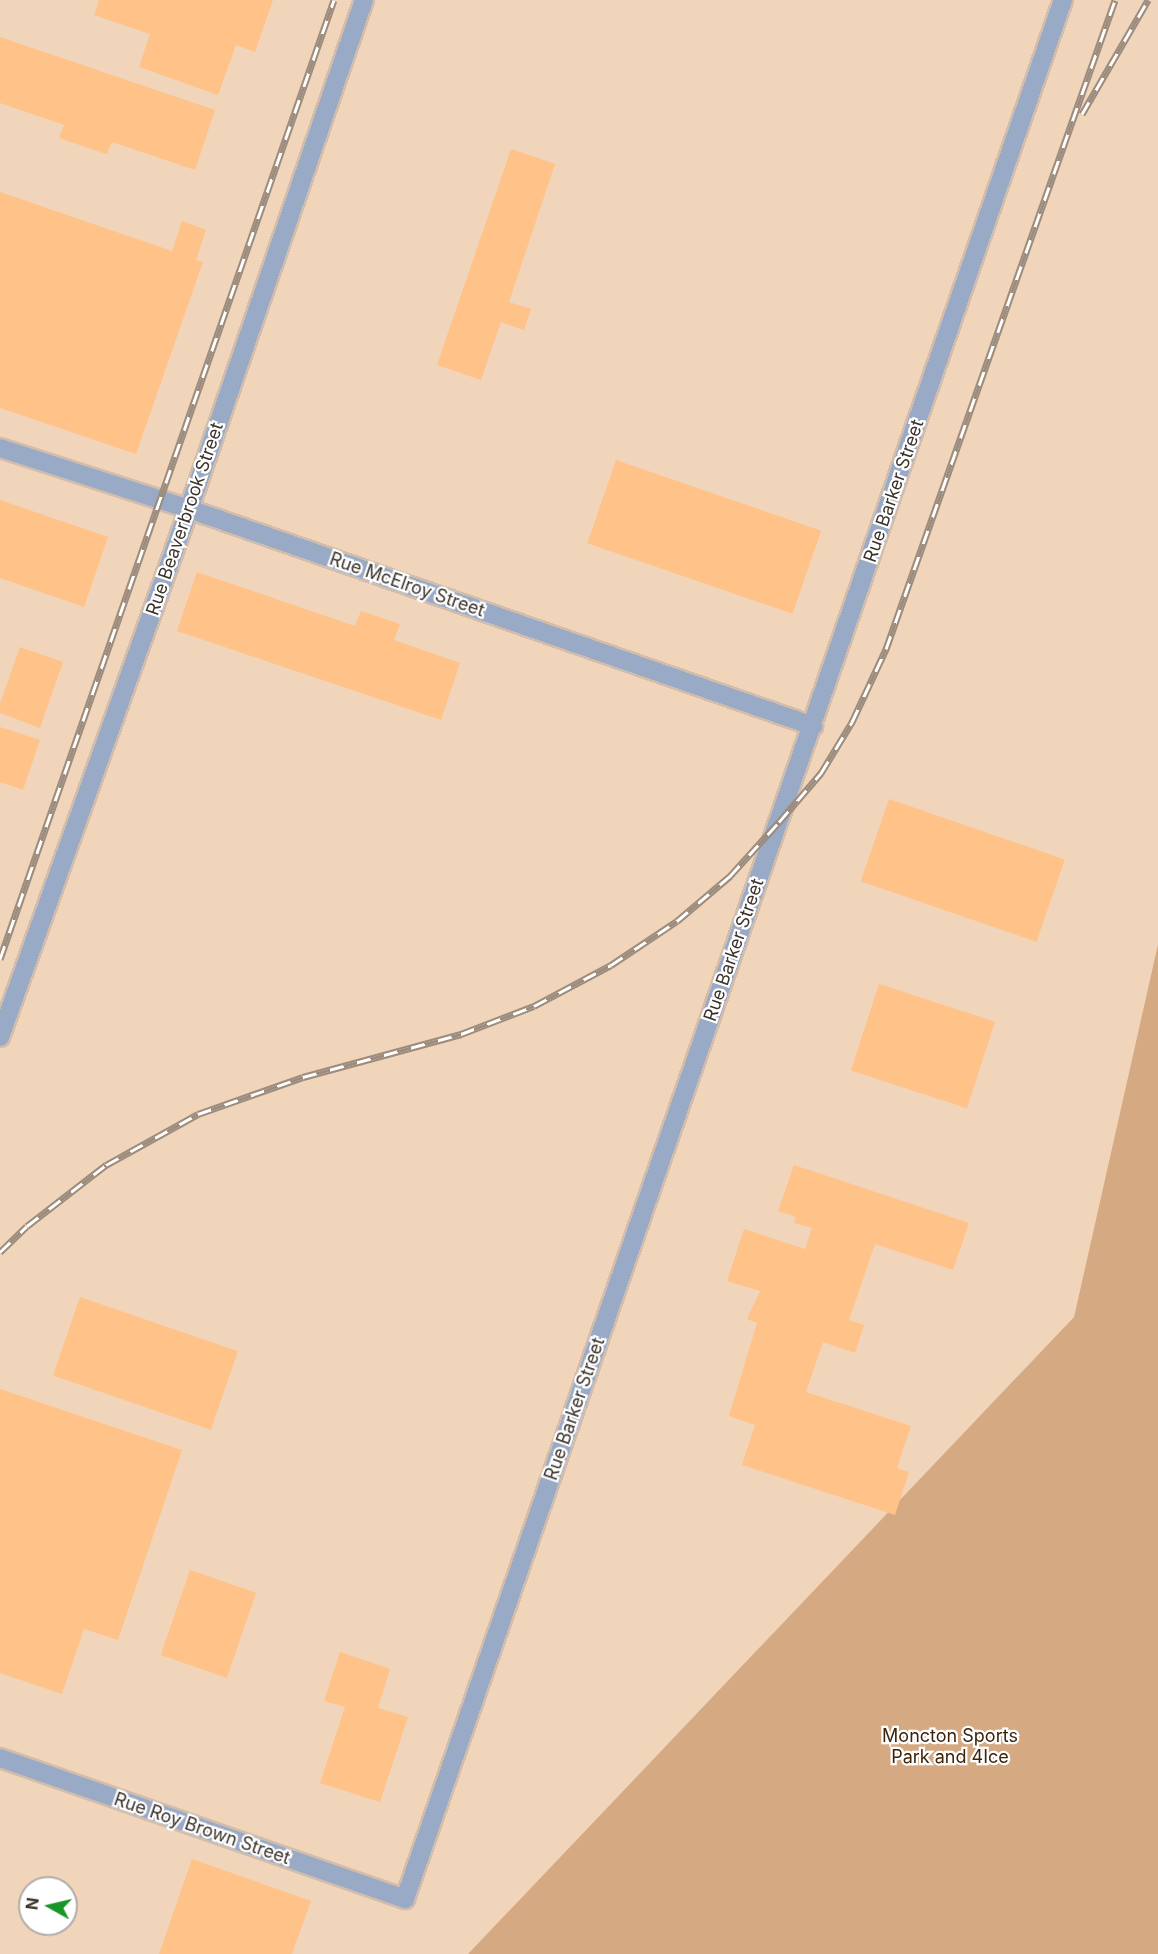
<!DOCTYPE html>
<style>
body{margin:0}
#map{position:relative;width:1158px;height:1954px;overflow:hidden;background:#f7e0cc;font-family:Inter,sans-serif}
div>[style]{position:absolute}
.built>*{inset:0;background:#f1d5bb}
.green>*{inset:0;background:#d5aa82}
.building>*{inset:0;background:#ffc288;transform-origin:0 0}
.roads{filter:drop-shadow(2px 0 #d2bdac) drop-shadow(-2px 0 #d2bdac) drop-shadow(0 2px #d2bdac) drop-shadow(0 -2px #d2bdac)}
.minor>*{height:18px;margin:-9px;padding:0 9px;transform-origin:9px;border-radius:9px;background:#99aac7}
.rail>*{height:7px;margin-top:-3.5px;transform-origin:0;background:repeating-linear-gradient(90deg,#fff 0 14px,#9c8c7e 0 28px);box-sizing:border-box;border-block:2px solid #9c8c7e}
span{translate:-50% -50%;white-space:nowrap;text-align:center;line-height:1.15;-webkit-text-stroke:4.5px #fff;paint-order:stroke}
.street-label{font-size:18px;color:#3c332b}
.park-label{font-size:18px;color:#3c240a}
.north{position:absolute;left:18px;top:1876px;width:60px;height:60px;box-sizing:border-box;background:#fff;border:2px solid #b1adaa;border-radius:50%;rotate:278deg;font-size:16px;font-weight:700;line-height:24px;text-align:center;color:#3c332b}
.north::after{content:'';display:block;margin:auto;width:21px;height:27px;background:#189627;clip-path:polygon(50% 0,100% 100%,50% 72%,0 100%)}
</style>
<div id="map">
<div class="built">
<div style="clip-path:polygon(evenodd,0 0,1158px 0,1158px 944px,1074px 1317px,468px 1954px,0 1954px,0 0,30px 1888px,66px 1888px,66px 1924px,30px 1924px,30px 1888px)"></div>
</div>
<div class="green">
<div style="clip-path:polygon(1158px 944px,1158px 1954px,468px 1954px,1074px 1317px)"></div>
</div>
<div class="building">
<div style="clip-path:polygon(99px 0,273px 0,255px 52px,236px 45px,218px 95px,139px 67px,150px 34px,94px 15px)"></div>
<div style="clip-path:polygon(0 37px,215px 110px,195px 170px,112px 142px,107px 154px,103px 153px,59px 138px,64px 125px,0 103px)"></div>
<div style="clip-path:polygon(511px 149px,555px 164px,509px 302px,531px 309px,524px 330px,501px 322px,481px 380px,437px 365px)"></div>
<div style="clip-path:polygon(0 192px,172px 251px,182px 221px,206px 230px,196px 260px,203px 262px,136px 454px,0 408px)"></div>
<div style="left:616px;top:460px;width:217px;height:88px;rotate:19deg"></div>
<div style="clip-path:polygon(0 500px,108px 537px,84px 607px,0 578px)"></div>
<div style="clip-path:polygon(197px 572px,355px 626px,361px 611px,400px 624px,394px 640px,460px 663px,441px 720px,177px 631px)"></div>
<div style="clip-path:polygon(20px 647px,63px 662px,40px 728px,0 713px,0 704px)"></div>
<div style="clip-path:polygon(0 727px,40px 740px,23px 790px,0 782px)"></div>
<div style="left:889px;top:799px;width:186px;height:87px;rotate:19deg"></div>
<div style="left:879px;top:984px;width:122px;height:91px;rotate:18deg"></div>
<div style="clip-path:polygon(794px 1165px,969px 1223px,953px 1270px,875px 1244px,849px 1320px,864px 1325px,855px 1353px,823px 1342px,806px 1392px,911px 1426px,897px 1468px,909px 1472px,895px 1515px,742px 1465px,755px 1425px,729px 1416px,757px 1323px,747px 1319px,760px 1291px,727px 1281px,744px 1229px,805px 1249px,812px 1228px,794px 1223px,796px 1217px,778px 1211px)"></div>
<div style="left:80px;top:1297px;width:167px;height:83px;rotate:19deg"></div>
<div style="clip-path:polygon(0 1389px,182px 1450px,118px 1640px,84px 1629px,62px 1694px,0 1673px)"></div>
<div style="left:190px;top:1570px;width:70px;height:90px;rotate:19deg"></div>
<div style="clip-path:polygon(340px 1652px,390px 1669px,378px 1708px,408px 1717px,380px 1802px,320px 1783px,345px 1707px,324px 1701px)"></div>
<div style="clip-path:polygon(192px 1859px,311px 1901px,292px 1954px,159px 1954px)"></div>
</div>
<div class="roads">
<div class="minor">
<div style="left:0;top:448px;width:199px;rotate:17.9deg"></div>
<div style="left:189px;top:509px;width:661px;rotate:19.18deg"></div>
<div style="left:0;top:1037px;width:561px;rotate:-70.3deg"></div>
<div style="left:189px;top:509px;width:538px;rotate:-71.03deg"></div>
<div style="left:0;top:1758px;width:429px;rotate:19.2deg"></div>
<div style="left:405px;top:1899px;width:2010px;rotate:-70.89deg"></div>
</div>
</div>
<div class="rail">
<div style="left:1082px;top:114px;width:132px;rotate:-59.9deg"></div>
<div style="left:0;top:959px;width:1015px;rotate:-70.8deg"></div>
<div style="left:0;top:1252px;width:37px;rotate:-44deg"></div>
<div style="left:27px;top:1226px;width:100px;rotate:-37.7deg"></div>
<div style="left:106px;top:1165px;width:105px;rotate:-29deg"></div>
<div style="left:198px;top:1114px;width:111px;rotate:-19.4deg"></div>
<div style="left:303px;top:1077px;width:164px;rotate:-15.2deg"></div>
<div style="left:461px;top:1034px;width:78px;rotate:-21deg"></div>
<div style="left:534px;top:1006px;width:87px;rotate:-28deg"></div>
<div style="left:611px;top:965px;width:79px;rotate:-33.7deg"></div>
<div style="left:677px;top:921px;width:70px;rotate:-40.3deg"></div>
<div style="left:730px;top:876px;width:73px;rotate:-47.8deg"></div>
<div style="left:779px;top:822px;width:65px;rotate:-49.4deg"></div>
<div style="left:821px;top:773px;width:60px;rotate:-58.7deg"></div>
<div style="left:852px;top:722px;width:81px;rotate:-65deg"></div>
<div style="left:886px;top:649px;width:688px;rotate:-70.56deg"></div>
</div>
<div class="street-label">
<span style="left:894px;top:491px;rotate:-71deg">Rue Barker Street</span>
<span style="left:185px;top:519px;rotate:-71deg">Rue Beaverbrook Street</span>
<span style="left:407px;top:585px;rotate:19deg">Rue McElroy Street</span>
<span style="left:734px;top:950px;rotate:-71deg">Rue Barker Street</span>
<span style="left:575px;top:1409px;rotate:-71deg">Rue Barker Street</span>
<span style="left:202px;top:1829px;rotate:19deg">Rue Roy Brown Street</span>
</div>
<div class="park-label">
<span style="left:950px;top:1747px">Moncton Sports<br>Park and 4Ice</span>
</div>
<div class="north">N</div>
</div>
